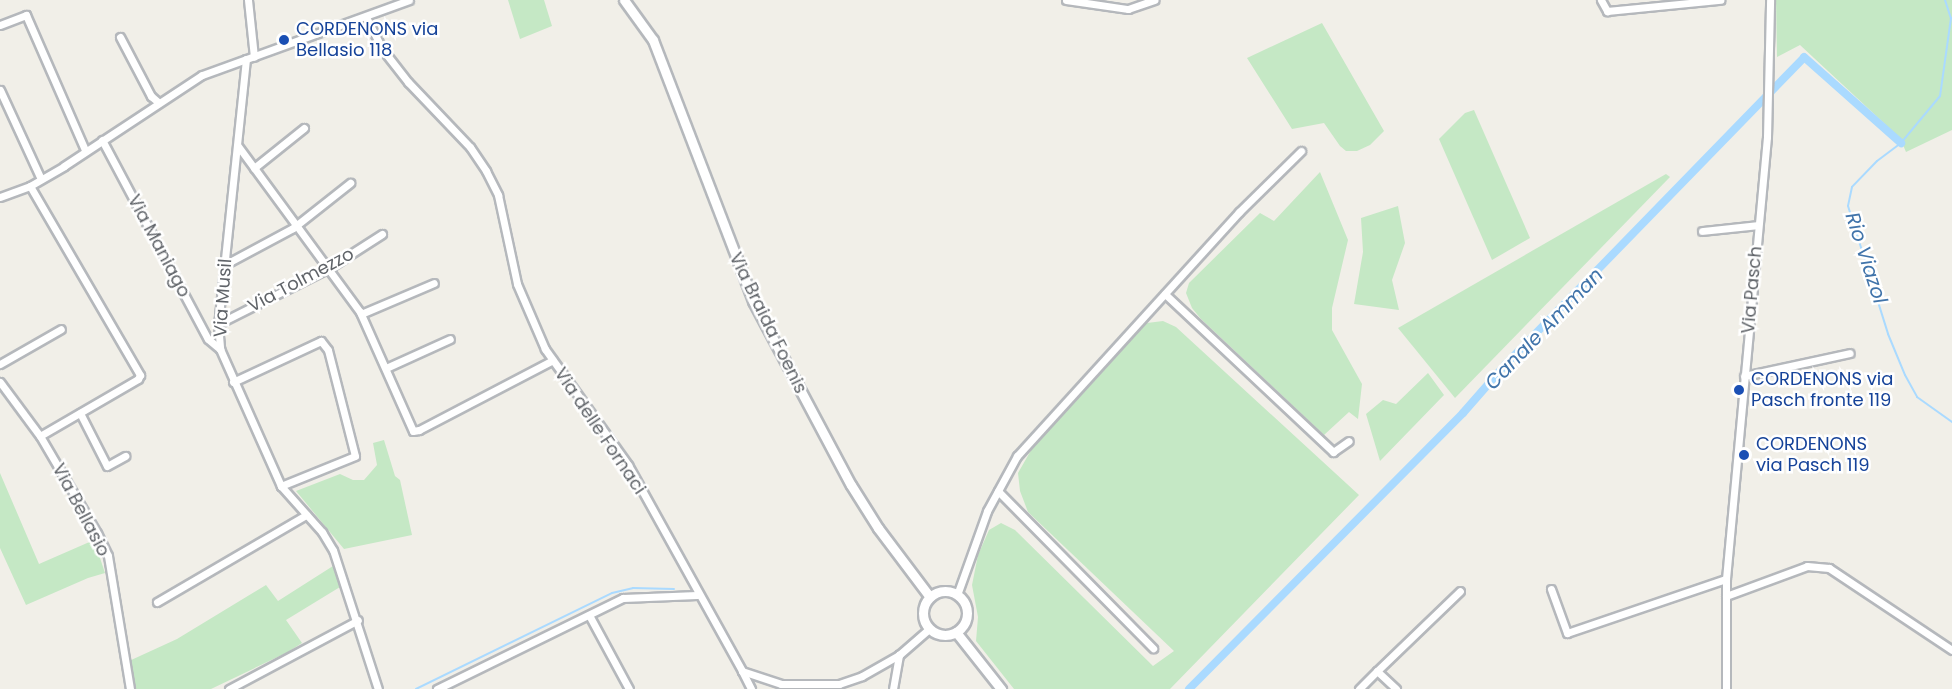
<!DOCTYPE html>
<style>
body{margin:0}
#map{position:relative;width:1952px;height:689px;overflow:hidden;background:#f1efe8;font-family:Poppins,sans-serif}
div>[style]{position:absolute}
.green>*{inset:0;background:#c5e8c5}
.stream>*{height:2px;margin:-1px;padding:0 1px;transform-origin:1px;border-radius:1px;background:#aadaff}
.canal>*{height:8px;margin:-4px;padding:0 4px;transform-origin:4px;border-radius:4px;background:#aadaff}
.roads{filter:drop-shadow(2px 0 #b5b8bc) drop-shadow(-2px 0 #b5b8bc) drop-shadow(0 2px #b5b8bc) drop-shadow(0 -2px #b5b8bc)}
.street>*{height:7px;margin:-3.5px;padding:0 3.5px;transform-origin:3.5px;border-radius:3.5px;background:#fff}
.secondary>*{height:9px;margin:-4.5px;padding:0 4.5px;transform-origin:4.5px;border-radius:4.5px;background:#fff}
.secondary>.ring{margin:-4.5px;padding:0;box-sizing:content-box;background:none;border:9px solid #fff;border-radius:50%}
.dots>*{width:16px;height:16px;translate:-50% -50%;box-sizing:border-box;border:3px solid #fff;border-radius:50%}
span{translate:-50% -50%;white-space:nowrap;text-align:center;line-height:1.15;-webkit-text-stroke:5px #fff;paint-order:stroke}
.transit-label{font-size:18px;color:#164399}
.left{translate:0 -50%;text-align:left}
.street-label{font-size:18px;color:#5f6368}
.water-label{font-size:20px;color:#4174aa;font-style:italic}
</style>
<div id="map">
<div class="green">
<div style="clip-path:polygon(508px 0,544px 0,552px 26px,520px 39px)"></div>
<div style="clip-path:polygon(1776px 0,1952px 0,1952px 130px,1906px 152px,1900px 138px,1800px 45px,1777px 57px)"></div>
<div style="clip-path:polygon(1322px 23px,1384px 131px,1370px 145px,1357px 151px,1346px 151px,1340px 146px,1324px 123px,1292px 129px,1247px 58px)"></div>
<div style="clip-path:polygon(1474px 110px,1530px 238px,1492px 260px,1439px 139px,1465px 113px)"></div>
<div style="clip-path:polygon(1320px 172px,1348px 240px,1332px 308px,1332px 330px,1362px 384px,1358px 419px,1349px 412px,1324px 435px,1201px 319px,1192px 308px,1186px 293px,1189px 283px,1260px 213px,1274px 221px)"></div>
<div style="clip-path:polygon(1666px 174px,1670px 177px,1455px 398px,1398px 328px)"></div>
<div style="clip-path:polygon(1398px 206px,1405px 243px,1392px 280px,1399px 310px,1354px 304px,1363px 252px,1361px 218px)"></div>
<div style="clip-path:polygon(1163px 321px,1176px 327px,1359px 495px,1170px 689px,1014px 689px,976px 641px,978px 617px,972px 585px,978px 555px,989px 530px,1001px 523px,1015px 530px,1153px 666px,1174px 651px,1028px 512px,1020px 491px,1018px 473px,1045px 426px,1147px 323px)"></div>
<div style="clip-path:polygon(1428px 373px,1444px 395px,1380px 461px,1366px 414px,1383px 400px,1396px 404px)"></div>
<div style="clip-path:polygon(384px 440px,395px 476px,400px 480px,412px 535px,344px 549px,296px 491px,340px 474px,353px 480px,364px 480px,377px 465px,373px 443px)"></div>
<div style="clip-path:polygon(0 473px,39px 564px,94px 540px,105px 573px,88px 578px,26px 605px,0 548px)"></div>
<div style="clip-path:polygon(333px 566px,340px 587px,286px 620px,302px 643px,288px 652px,211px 689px,134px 689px,129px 661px,177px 639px,266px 585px,278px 601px)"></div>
</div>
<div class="stream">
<div style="left:1945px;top:0;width:19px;rotate:72deg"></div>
<div style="left:1951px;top:18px;width:79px;rotate:98deg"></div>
<div style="left:1940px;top:96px;width:61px;rotate:129.7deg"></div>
<div style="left:1901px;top:143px;width:30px;rotate:143deg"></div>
<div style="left:1877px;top:161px;width:36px;rotate:134deg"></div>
<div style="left:1852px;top:187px;width:19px;rotate:102deg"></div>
<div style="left:1848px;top:206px;width:134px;rotate:72.6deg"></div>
<div style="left:1888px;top:334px;width:44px;rotate:67.5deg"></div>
<div style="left:1905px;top:375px;width:25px;rotate:61deg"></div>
<div style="left:1917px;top:397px;width:43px;rotate:35.5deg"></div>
<div style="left:416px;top:689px;width:218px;rotate:-26.1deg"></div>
<div style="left:612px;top:593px;width:22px;rotate:-13deg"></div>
<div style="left:633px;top:588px;width:41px;rotate:1.4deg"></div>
</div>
<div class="canal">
<div style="left:1189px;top:689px;width:389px;rotate:-45.2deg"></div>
<div style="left:1463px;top:413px;width:64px;rotate:-48.8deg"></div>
<div style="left:1505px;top:365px;width:429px;rotate:-45.8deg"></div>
<div style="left:1804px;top:57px;width:130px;rotate:41.6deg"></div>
</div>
<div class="roads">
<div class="street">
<div style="left:248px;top:0;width:57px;rotate:84deg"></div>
<div style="left:1066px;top:0;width:63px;rotate:8.3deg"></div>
<div style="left:1128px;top:9px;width:28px;rotate:-19deg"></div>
<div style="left:1601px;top:0;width:13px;rotate:61deg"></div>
<div style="left:1607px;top:11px;width:114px;rotate:-5.6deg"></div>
<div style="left:366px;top:17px;width:37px;rotate:63deg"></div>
<div style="left:383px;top:50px;width:41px;rotate:52deg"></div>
<div style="left:408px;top:82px;width:90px;rotate:46.4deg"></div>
<div style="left:470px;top:147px;width:29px;rotate:56deg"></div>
<div style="left:486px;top:171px;width:27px;rotate:63deg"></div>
<div style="left:498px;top:195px;width:91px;rotate:77.9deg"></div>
<div style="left:517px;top:284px;width:71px;rotate:66.7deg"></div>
<div style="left:545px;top:349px;width:143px;rotate:54.4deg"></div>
<div style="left:628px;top:465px;width:235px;rotate:61deg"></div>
<div style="left:742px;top:671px;width:41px;rotate:18.4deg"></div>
<div style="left:781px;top:684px;width:58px"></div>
<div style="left:839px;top:684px;width:24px;rotate:-19deg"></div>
<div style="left:862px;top:676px;width:43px;rotate:-29.6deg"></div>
<div style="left:899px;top:655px;width:40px;rotate:-41deg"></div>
<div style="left:0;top:25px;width:28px;rotate:-21deg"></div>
<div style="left:26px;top:15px;width:147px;rotate:66.4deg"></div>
<div style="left:120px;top:37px;width:67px;rotate:62.3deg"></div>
<div style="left:151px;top:96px;width:9px;rotate:41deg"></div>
<div style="left:246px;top:59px;width:266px;rotate:96deg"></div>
<div style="left:218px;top:324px;width:25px;rotate:85deg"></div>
<div style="left:220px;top:349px;width:150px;rotate:66deg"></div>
<div style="left:281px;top:486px;width:62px;rotate:48.3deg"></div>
<div style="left:322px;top:532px;width:21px;rotate:59deg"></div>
<div style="left:333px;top:550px;width:146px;rotate:72.1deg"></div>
<div style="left:0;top:90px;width:98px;rotate:65.3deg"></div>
<div style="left:102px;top:140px;width:225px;rotate:62deg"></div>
<div style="left:208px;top:339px;width:16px;rotate:40deg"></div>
<div style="left:238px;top:146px;width:206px;rotate:53.7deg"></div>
<div style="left:360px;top:312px;width:130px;rotate:66deg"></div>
<div style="left:413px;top:431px;width:6px;rotate:-9deg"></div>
<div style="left:419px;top:430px;width:151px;rotate:-27.6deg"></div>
<div style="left:254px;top:168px;width:64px;rotate:-38.7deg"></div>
<div style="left:30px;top:186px;width:219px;rotate:59.8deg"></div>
<div style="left:140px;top:375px;width:4px;rotate:117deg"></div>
<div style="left:138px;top:379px;width:113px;rotate:149.8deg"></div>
<div style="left:0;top:197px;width:32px;rotate:-20deg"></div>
<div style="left:30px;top:186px;width:39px;rotate:-30deg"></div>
<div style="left:64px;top:166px;width:165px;rotate:-33.4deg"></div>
<div style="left:202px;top:75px;width:220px;rotate:-19.9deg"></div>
<div style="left:1702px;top:231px;width:56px;rotate:-6.1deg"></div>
<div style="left:224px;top:265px;width:78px;rotate:-28.2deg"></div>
<div style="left:293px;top:228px;width:73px;rotate:-38.3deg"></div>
<div style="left:1165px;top:294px;width:231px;rotate:43.2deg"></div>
<div style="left:1333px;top:452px;width:19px;rotate:-35deg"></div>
<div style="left:361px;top:314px;width:79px;rotate:-23deg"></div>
<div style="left:218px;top:324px;width:124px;rotate:-26.8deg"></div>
<div style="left:329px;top:268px;width:63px;rotate:-32.7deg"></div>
<div style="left:0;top:364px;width:70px;rotate:-29.8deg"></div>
<div style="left:386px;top:368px;width:70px;rotate:-24.4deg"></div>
<div style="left:1744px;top:376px;width:108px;rotate:-12.2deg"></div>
<div style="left:0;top:382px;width:67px;rotate:53.5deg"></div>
<div style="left:40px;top:436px;width:113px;rotate:59.6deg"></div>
<div style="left:97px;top:533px;width:25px;rotate:64deg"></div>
<div style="left:108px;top:556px;width:135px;rotate:80.6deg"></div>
<div style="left:233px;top:382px;width:97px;rotate:-25deg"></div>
<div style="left:321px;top:341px;width:11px;rotate:52deg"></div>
<div style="left:328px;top:350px;width:109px;rotate:75.7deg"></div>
<div style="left:355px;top:456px;width:80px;rotate:157.9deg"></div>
<div style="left:80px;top:413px;width:59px;rotate:63deg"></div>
<div style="left:107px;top:466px;width:21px;rotate:-29deg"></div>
<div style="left:998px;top:491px;width:221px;rotate:45.4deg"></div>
<div style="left:1551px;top:589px;width:47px;rotate:70deg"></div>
<div style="left:1567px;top:633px;width:168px;rotate:-18.8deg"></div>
<div style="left:957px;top:595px;width:89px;rotate:-70.3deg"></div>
<div style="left:987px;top:511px;width:63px;rotate:-61.4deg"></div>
<div style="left:1017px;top:456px;width:330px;rotate:-47.7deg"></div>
<div style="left:1239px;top:212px;width:87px;rotate:-44.5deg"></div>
<div style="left:1726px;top:596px;width:86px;rotate:-20.3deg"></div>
<div style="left:1807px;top:566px;width:22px;rotate:5deg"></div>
<div style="left:1829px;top:568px;width:148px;rotate:33.7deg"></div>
<div style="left:157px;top:602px;width:173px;rotate:-30.3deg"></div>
<div style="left:589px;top:615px;width:84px;rotate:61.6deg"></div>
<div style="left:742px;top:671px;width:20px;rotate:63deg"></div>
<div style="left:1377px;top:671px;width:115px;rotate:-43.9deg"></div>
<div style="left:229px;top:689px;width:146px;rotate:-28.1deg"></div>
<div style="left:437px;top:689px;width:207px;rotate:-26.1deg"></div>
<div style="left:623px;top:598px;width:74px;rotate:-2.3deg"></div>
<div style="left:893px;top:689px;width:35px;rotate:-80deg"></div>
<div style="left:1359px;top:689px;width:25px;rotate:-45deg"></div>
<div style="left:1377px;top:671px;width:26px;rotate:43deg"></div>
<div style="left:1726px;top:689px;width:110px;rotate:-90deg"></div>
<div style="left:1726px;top:579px;width:444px;rotate:-84.7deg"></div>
<div style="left:1767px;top:137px;width:137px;rotate:-88.7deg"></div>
</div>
<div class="secondary">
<div style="left:624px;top:0;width:49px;rotate:54.1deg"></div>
<div style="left:653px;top:40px;width:280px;rotate:69deg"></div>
<div style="left:753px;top:301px;width:208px;rotate:62deg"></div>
<div style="left:851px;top:485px;width:51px;rotate:57.9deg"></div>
<div style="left:878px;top:528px;width:86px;rotate:53deg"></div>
<div class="ring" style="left:923px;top:591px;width:35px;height:35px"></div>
<div style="left:956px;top:632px;width:73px;rotate:51.7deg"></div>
</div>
</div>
<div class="dots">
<div style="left:284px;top:40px;background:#1a4fb4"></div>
<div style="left:1739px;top:390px;background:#1a4fb4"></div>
<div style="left:1744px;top:455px;background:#1a4fb4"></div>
</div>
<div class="transit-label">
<span class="left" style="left:296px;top:40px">CORDENONS via<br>Bellasio 118</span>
<span class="left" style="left:1751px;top:390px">CORDENONS via<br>Pasch fronte 119</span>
<span class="left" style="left:1756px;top:455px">CORDENONS<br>via Pasch 119</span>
</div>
<div class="street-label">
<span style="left:159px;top:246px;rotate:62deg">Via Maniago</span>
<span style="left:301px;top:280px;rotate:-28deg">Via Tolmezzo</span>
<span style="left:1752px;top:290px;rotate:-85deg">Via Pasch</span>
<span style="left:223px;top:298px;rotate:-86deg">Via Musil</span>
<span style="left:768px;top:323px;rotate:64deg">Via Braida Foenis</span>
<span style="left:600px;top:431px;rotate:56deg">Via delle Fornaci</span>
<span style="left:81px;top:510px;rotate:62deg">Via Bellasio</span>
</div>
<div class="water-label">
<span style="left:1866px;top:258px;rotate:72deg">Rio Viazol</span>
<span style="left:1544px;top:329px;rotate:-46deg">Canale Amman</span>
</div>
</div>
